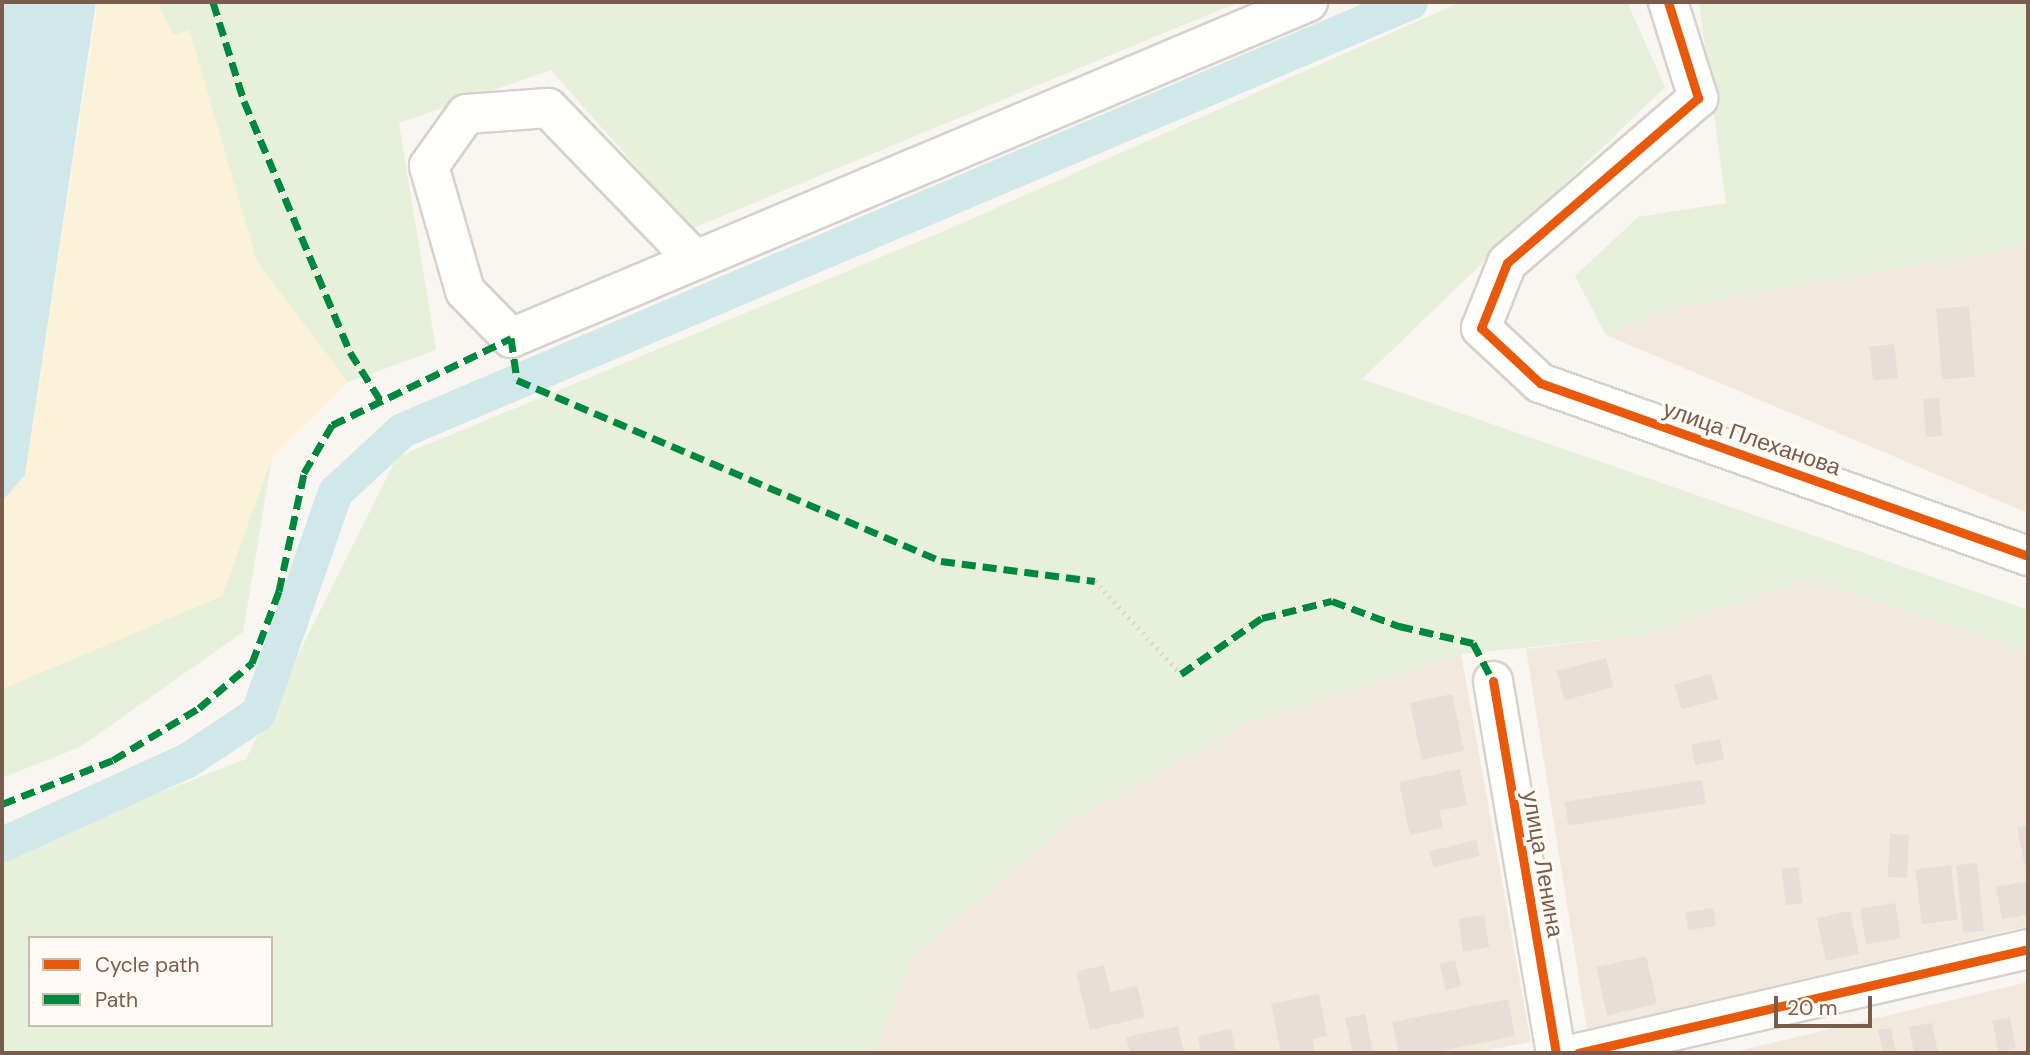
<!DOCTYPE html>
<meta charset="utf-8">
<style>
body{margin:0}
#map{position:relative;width:2030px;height:1055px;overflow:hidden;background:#f9f5f0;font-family:"DM Sans",sans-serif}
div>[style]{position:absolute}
.residential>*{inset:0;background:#f2e8de}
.green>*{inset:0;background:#e7f0db}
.sand>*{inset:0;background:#fbf2d9}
.water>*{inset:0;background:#d0e8ea}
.canal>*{height:35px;margin:-17.5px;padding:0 17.5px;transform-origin:17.5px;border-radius:17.5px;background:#d0e8ea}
.building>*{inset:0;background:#e6ded7;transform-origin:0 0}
.path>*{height:4.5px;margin-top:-2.25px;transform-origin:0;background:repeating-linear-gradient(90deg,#dcd5d0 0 2px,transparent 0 7px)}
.roads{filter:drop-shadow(2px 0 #d7d1cb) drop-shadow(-2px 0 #d7d1cb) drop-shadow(0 2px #d7d1cb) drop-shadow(0 -2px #d7d1cb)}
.minor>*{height:38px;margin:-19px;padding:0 19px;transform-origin:19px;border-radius:19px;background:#fefefd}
.quiet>*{height:7px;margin-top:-3.5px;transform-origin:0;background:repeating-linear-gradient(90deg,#00873e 0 14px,transparent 0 21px)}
.cycleway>*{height:9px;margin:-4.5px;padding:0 4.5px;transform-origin:4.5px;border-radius:4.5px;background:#e8590c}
span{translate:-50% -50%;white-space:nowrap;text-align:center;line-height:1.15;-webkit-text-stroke:7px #fffaf3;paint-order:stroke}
.street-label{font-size:23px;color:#7a5c4d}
.frame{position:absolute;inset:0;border:4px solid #7a5c4d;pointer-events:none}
.legend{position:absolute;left:28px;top:936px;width:245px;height:91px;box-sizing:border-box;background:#fffaf3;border:2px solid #cabbb1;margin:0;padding:9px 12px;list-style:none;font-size:21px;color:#7a5c4d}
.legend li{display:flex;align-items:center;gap:14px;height:35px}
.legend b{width:35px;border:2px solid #cabbb1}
.scale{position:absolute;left:1774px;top:996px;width:98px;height:32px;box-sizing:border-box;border:4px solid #7a5c4d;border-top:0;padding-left:9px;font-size:21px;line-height:24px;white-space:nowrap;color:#7a5c4d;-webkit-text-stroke:5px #fffaf3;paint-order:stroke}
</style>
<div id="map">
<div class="residential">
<div style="clip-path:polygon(2028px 246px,2028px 513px,1606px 335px,1675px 307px)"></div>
<div style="clip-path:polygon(1807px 578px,2028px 652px,2028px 926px,1587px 1029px,1526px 649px,1640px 636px)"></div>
<div style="clip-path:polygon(1461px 654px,1531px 1042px,1472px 1053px,875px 1053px,911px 958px,1071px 821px,1247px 724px)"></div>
<div style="clip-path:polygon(2028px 982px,2028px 1053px,1730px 1053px)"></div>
</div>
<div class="green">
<div style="clip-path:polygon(157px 2px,1239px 2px,691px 229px,551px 70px,399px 123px,436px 350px,348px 382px,257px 262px,189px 30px,173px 36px)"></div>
<div style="clip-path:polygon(evenodd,1461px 2px,1627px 2px,1665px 87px,1362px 379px,2028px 610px,2028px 652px,1807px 579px,1640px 636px,1461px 654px,1247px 724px,1071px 821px,911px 958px,875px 1053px,2px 1053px,2px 854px,246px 759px,397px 457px,944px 231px,1461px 2px,30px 938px,271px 938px,271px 1025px,30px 1025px,30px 938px)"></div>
<div style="clip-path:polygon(1699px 2px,2028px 2px,2028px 246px,1675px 307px,1606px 335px,1575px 276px,1638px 217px,1726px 203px)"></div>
<div style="clip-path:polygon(272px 457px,243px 632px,80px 747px,2px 778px,2px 689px,222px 596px)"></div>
</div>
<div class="sand">
<div style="clip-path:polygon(98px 2px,157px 2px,173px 35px,189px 30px,257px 262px,348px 382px,272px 457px,222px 596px,2px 689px,2px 501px,25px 475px)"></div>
</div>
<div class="water">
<div style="clip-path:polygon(2px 2px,96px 2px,25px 475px,2px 501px)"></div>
</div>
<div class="canal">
<div style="left:2px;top:844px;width:203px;rotate:-24.4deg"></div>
<div style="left:187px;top:760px;width:85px;rotate:-33.5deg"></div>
<div style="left:258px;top:713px;width:234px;rotate:-70.8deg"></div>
<div style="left:335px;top:492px;width:91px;rotate:-42.8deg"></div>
<div style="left:402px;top:430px;width:1095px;rotate:-23.01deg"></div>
</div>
<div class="building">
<div style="left:1969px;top:306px;width:71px;height:33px;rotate:85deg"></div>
<div style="left:1894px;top:344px;width:34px;height:25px;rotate:83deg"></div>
<div style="left:1939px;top:398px;width:38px;height:16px;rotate:85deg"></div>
<div style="left:1606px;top:658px;width:30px;height:51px;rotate:75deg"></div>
<div style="left:1711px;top:674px;width:26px;height:38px;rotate:74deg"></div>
<div style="left:1452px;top:694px;width:58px;height:43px;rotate:78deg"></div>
<div style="left:1720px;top:739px;width:21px;height:29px;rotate:79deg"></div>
<div style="clip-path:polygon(1460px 769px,1467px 805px,1439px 811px,1443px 828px,1410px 835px,1399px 782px)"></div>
<div style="left:1702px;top:780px;width:24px;height:139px;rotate:81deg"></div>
<div style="clip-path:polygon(2028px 825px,2028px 866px,2025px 866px,2017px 827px)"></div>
<div style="left:1890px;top:834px;width:19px;height:43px;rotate:3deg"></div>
<div style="left:1476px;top:840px;width:16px;height:48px;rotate:76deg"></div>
<div style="left:1977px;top:863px;width:68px;height:21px;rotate:84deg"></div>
<div style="left:1951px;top:865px;width:55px;height:36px;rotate:83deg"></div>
<div style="left:1798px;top:867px;width:36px;height:17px;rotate:82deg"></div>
<div style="clip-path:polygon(2028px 881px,2028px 914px,2002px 919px,1996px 887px)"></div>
<div style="left:1895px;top:903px;width:36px;height:35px;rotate:81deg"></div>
<div style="left:1713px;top:908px;width:18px;height:28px;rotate:81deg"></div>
<div style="left:1850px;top:911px;width:44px;height:34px;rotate:78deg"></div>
<div style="left:1484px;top:915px;width:33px;height:26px;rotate:81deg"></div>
<div style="left:1646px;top:956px;width:49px;height:51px;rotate:77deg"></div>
<div style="left:1455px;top:960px;width:27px;height:16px;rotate:77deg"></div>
<div style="clip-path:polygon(1104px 965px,1110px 992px,1137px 986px,1145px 1017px,1090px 1030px,1076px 972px)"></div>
<div style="clip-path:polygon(1319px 994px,1327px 1036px,1312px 1039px,1315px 1053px,1281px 1053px,1271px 1004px)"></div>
<div style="clip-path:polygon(1508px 999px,1515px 1036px,1430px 1053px,1399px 1053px,1392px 1022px)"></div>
<div style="clip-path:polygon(1365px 1014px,1373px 1053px,1353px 1053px,1345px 1018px)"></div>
<div style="left:2010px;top:1017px;width:32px;height:18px;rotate:79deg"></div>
<div style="clip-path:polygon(1932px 1023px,1938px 1053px,1914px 1053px,1909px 1027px)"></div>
<div style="clip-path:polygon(1178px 1026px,1184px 1053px,1130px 1053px,1126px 1037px)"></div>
<div style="clip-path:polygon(1891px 1028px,1896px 1053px,1883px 1053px,1878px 1030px)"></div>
<div style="clip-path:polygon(1231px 1029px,1236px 1053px,1201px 1053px,1198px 1036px)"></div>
</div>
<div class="path">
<div style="left:1095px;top:581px;width:127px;rotate:47.2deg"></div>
</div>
<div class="roads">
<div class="minor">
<div style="left:1668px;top:2px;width:101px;rotate:72.6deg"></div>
<div style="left:1698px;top:98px;width:252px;rotate:139.2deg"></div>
<div style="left:1507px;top:263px;width:70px;rotate:111.8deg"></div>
<div style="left:1481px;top:328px;width:81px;rotate:43deg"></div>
<div style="left:1540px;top:383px;width:518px;rotate:19.52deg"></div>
<div style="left:693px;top:258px;width:209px;rotate:-134deg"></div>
<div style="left:548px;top:108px;width:82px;rotate:175.8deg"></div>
<div style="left:466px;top:114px;width:64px;rotate:125.4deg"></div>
<div style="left:429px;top:166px;width:130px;rotate:73.9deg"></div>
<div style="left:465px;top:291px;width:66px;rotate:45.6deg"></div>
<div style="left:511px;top:338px;width:865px;rotate:-22.86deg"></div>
<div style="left:1493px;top:681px;width:377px;rotate:80.4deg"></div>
<div style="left:1578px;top:1053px;width:462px;rotate:-13deg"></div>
</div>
</div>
<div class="quiet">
<div style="left:213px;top:2px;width:104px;rotate:72.6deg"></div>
<div style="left:244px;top:101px;width:272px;rotate:67.1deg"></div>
<div style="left:350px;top:352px;width:58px;rotate:57.7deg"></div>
<div style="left:1181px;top:674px;width:98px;rotate:-34.7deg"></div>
<div style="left:1262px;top:618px;width:72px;rotate:-13.7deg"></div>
<div style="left:1332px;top:601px;width:72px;rotate:20.5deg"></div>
<div style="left:1399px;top:626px;width:76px;rotate:12.9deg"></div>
<div style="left:1473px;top:643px;width:43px;rotate:62.2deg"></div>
<div style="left:2px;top:804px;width:119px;rotate:-21.6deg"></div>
<div style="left:113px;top:760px;width:100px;rotate:-31.2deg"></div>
<div style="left:199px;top:708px;width:70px;rotate:-40.3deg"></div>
<div style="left:252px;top:663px;width:77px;rotate:-69.4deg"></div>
<div style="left:279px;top:591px;width:121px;rotate:-78deg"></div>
<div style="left:304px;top:473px;width:56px;rotate:-59.7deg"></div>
<div style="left:332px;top:425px;width:199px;rotate:-25.9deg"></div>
<div style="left:511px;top:338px;width:42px;rotate:81.9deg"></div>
<div style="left:517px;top:380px;width:461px;rotate:23.1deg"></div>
<div style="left:941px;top:561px;width:155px;rotate:7.4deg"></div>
</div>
<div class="cycleway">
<div style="left:1668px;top:2px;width:101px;rotate:72.6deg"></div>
<div style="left:1698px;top:98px;width:252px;rotate:139.2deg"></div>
<div style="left:1507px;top:263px;width:70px;rotate:111.8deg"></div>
<div style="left:1481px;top:328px;width:81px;rotate:43deg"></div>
<div style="left:1540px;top:383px;width:518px;rotate:19.52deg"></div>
<div style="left:1493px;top:681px;width:377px;rotate:80.4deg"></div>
<div style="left:1578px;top:1053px;width:462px;rotate:-13deg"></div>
</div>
<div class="street-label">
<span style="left:1752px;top:438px;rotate:19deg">улица Плеханова</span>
<span style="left:1543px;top:864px;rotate:80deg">улица Ленина</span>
</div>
<div class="frame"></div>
<ul class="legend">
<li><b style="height:9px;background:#e8590c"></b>Cycle path</li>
<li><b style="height:9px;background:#00873e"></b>Path</li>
</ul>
<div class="scale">20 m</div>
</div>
